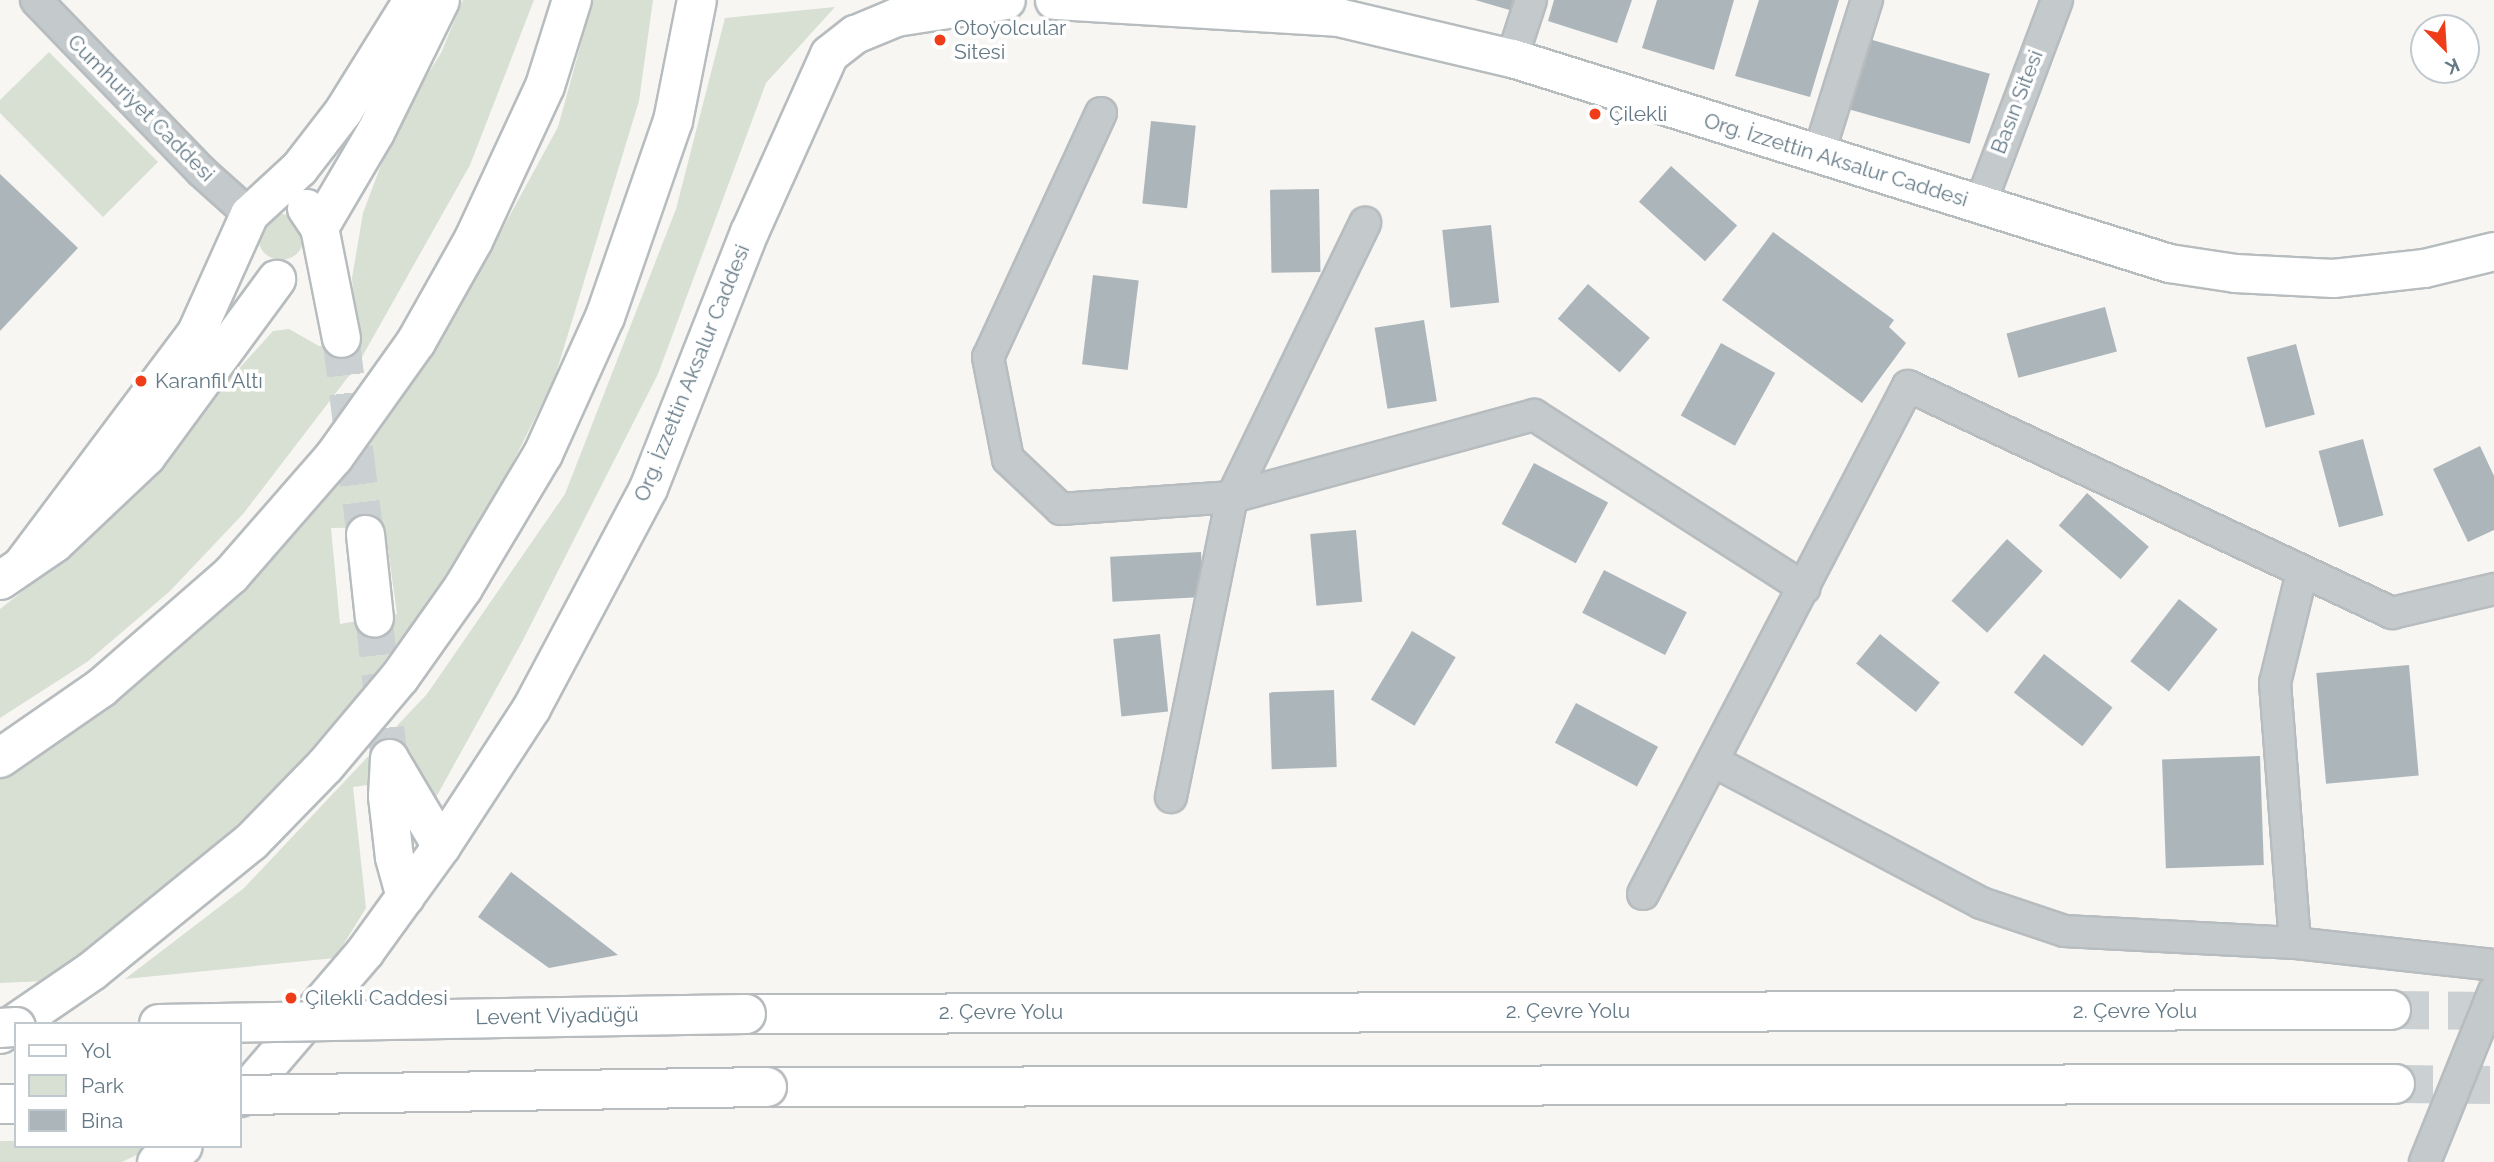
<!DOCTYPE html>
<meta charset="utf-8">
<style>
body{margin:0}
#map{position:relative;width:2494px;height:1162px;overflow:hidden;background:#f7f6f3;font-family:Raleway,sans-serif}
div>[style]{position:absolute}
.green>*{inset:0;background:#d8dfd3}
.round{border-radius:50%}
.building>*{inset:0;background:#acb6ba;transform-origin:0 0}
.major-tunnel>*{height:37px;margin-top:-18.5px;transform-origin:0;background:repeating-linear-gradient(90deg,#cbd0d2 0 37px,transparent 0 55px)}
.highway-tunnel>*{height:38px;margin-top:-19px;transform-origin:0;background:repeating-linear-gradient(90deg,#cbd0d2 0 38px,transparent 0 57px)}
.roads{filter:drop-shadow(2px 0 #b7bcbf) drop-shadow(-2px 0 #b7bcbf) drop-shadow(0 2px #b7bcbf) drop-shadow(0 -2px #b7bcbf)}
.minor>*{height:30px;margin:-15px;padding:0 15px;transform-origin:15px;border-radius:15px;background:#c4c9cb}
.major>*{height:37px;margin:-18.5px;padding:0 18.5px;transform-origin:18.5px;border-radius:18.5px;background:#fff}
.highway>*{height:38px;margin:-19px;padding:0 19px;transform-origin:19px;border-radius:19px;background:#fff}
.bridges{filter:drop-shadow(2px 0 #b8bcbf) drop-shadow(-2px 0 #b8bcbf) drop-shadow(0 2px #b8bcbf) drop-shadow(0 -2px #b8bcbf)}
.highway-bridge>*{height:38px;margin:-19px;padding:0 19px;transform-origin:19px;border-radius:19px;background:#fff}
.dots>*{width:19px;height:19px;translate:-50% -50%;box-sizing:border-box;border:4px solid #fff;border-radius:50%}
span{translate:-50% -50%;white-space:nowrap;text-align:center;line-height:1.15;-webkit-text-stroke:7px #fff;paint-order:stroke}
.poi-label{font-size:21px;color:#637986}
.left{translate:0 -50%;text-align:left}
.street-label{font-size:21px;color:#637986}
.legend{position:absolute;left:14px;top:1022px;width:228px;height:126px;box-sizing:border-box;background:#fff;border:2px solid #c1c9cf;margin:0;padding:9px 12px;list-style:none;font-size:21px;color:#637986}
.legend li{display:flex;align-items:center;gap:14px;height:35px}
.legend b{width:35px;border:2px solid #c1c9cf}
.north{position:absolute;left:2410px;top:14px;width:70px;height:70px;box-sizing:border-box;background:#fff;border:2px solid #c1c9cf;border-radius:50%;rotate:156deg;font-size:19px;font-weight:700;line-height:28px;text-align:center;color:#637986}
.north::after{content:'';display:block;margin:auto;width:24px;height:32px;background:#f03d19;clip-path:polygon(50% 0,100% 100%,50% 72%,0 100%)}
</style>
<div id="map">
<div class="green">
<div style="clip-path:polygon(463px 0,534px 0,470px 165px,358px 364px,243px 514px,169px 592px,87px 662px,0 718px,0 609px,72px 553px,273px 331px,289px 329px,319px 346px,358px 343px,352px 278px,363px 213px,396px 125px,441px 53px)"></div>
<div style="clip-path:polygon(evenodd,593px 0,653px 0,639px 101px,554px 380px,500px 488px,432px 597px,355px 701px,264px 800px,164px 893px,46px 981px,0 983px,0 779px,111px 705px,195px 635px,267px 564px,322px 497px,421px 363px,500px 233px,558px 127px,593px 0,385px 527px,397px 614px,340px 624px,331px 528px,385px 527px)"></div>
<div style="clip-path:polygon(835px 7px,766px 83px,658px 374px,522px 642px,429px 810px,404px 780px,353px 787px,366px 908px,335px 958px,125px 979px,244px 888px,427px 694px,565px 494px,676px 209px,725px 18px)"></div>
<div style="clip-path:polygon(49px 52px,158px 162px,103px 217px,0 113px,0 100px)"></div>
<div class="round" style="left:258px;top:214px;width:46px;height:46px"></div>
<div style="clip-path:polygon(0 1141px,16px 1141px,16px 1146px,155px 1146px,122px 1162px,0 1162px)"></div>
</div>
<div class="building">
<div style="clip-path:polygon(1475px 0,1516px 0,1513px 11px)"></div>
<div style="clip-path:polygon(1554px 0,1632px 0,1617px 43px,1548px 21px)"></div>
<div style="clip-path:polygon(1657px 0,1734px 0,1714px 70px,1642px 48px)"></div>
<div style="clip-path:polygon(1759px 0,1839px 0,1810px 97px,1735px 76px)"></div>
<div style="left:1862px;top:37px;width:133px;height:73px;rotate:16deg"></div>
<div style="left:1151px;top:121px;width:45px;height:83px;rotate:6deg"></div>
<div style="left:1671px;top:166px;width:89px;height:48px;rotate:42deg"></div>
<div style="clip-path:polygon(0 174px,78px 248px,0 331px)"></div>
<div style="left:1319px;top:189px;width:83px;height:49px;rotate:89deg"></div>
<div style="left:1491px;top:225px;width:78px;height:49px;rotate:84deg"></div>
<div style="clip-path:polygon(1773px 232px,1894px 320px,1889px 327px,1906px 343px,1862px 403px,1722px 300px)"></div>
<div style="left:1093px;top:275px;width:46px;height:90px;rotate:7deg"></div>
<div style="left:1588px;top:284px;width:82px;height:46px;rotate:41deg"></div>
<div style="left:2105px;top:307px;width:46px;height:102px;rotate:75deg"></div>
<div style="left:1424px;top:320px;width:82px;height:50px;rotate:81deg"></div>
<div style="left:1721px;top:343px;width:62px;height:83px;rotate:29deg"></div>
<div style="left:2296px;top:344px;width:73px;height:51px;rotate:75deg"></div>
<div style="left:2363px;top:439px;width:79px;height:46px;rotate:75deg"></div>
<div style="clip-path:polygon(2480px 446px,2494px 476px,2494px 530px,2468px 542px,2433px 469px)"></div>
<div style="left:1534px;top:463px;width:84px;height:69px;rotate:28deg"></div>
<div style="left:2087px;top:493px;width:82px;height:43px;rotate:41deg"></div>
<div style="left:1356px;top:530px;width:72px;height:46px;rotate:85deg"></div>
<div style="left:2007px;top:539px;width:48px;height:83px;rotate:42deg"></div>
<div style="left:1201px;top:552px;width:45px;height:91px;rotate:87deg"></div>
<div style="left:1604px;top:570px;width:93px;height:48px;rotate:27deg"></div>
<div style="left:2179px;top:599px;width:49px;height:79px;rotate:38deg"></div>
<div style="left:1412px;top:631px;width:51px;height:80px;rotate:31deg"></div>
<div style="left:1160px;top:634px;width:78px;height:47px;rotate:84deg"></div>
<div style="left:1880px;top:634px;width:77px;height:38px;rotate:39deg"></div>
<div style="left:2044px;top:654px;width:87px;height:49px;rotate:38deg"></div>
<div style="left:2409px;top:665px;width:111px;height:93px;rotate:85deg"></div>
<div style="left:1334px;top:690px;width:77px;height:65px;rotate:88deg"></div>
<div style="left:1576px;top:703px;width:93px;height:45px;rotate:28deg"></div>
<div style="left:2260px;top:756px;width:109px;height:98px;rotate:88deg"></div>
<div style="clip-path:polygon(511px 872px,618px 955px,549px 968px,478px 917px)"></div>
</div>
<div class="major-tunnel">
<div style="left:341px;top:338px;width:197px;rotate:83deg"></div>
<div style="left:374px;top:618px;width:141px;rotate:83.9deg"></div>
</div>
<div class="highway-tunnel">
<div style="left:2391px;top:1010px;width:103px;rotate:0.6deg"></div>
<div style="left:2395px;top:1084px;width:99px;rotate:0.6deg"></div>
</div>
<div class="roads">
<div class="minor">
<div style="left:36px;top:0;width:238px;rotate:46deg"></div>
<div style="left:201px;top:171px;width:64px;rotate:41.9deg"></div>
<div style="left:1512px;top:58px;width:61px;rotate:-71.9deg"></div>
<div style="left:1101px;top:113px;width:269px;rotate:114.8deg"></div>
<div style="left:988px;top:357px;width:104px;rotate:78.9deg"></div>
<div style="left:1008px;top:459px;width:73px;rotate:43.3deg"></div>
<div style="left:1061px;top:509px;width:171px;rotate:-4deg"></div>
<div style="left:1232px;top:497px;width:313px;rotate:-15.2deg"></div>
<div style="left:1534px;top:415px;width:321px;rotate:32.6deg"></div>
<div style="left:1818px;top:156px;width:164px;rotate:-72.6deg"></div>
<div style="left:1980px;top:205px;width:219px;rotate:-69.4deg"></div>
<div style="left:1713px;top:761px;width:303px;rotate:27.9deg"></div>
<div style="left:1981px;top:903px;width:88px;rotate:18.6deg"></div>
<div style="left:2064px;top:931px;width:231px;rotate:3deg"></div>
<div style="left:2295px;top:943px;width:200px;rotate:6.3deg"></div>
<div style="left:1171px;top:797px;width:306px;rotate:-78.5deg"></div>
<div style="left:1232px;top:497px;width:305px;rotate:-64.1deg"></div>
<div style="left:1643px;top:894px;width:573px;rotate:-62.45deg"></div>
<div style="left:1908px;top:386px;width:535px;rotate:25.13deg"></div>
<div style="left:2392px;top:613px;width:105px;rotate:-13.2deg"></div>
<div style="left:2295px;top:943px;width:261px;rotate:-94.4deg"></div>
<div style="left:2275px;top:683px;width:114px;rotate:-76.3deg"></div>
<div style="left:2425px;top:1162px;width:184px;rotate:-68deg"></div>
</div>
<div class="major">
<div style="left:1054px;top:0;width:285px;rotate:3.4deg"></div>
<div style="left:1338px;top:17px;width:179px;rotate:13.3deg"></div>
<div style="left:1512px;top:58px;width:688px;rotate:17.33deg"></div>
<div style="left:2169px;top:263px;width:67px;rotate:8.6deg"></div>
<div style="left:2235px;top:273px;width:98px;rotate:2.9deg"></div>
<div style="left:2333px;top:278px;width:92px;rotate:-6.3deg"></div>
<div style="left:2424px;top:268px;width:72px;rotate:-13.7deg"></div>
<div style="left:306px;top:208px;width:23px;rotate:56deg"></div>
<div style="left:319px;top:227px;width:113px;rotate:78.8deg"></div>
<div style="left:319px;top:227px;width:110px;rotate:-59.5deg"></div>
<div style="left:375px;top:132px;width:147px;rotate:-63.8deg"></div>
<div style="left:365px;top:534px;width:84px;rotate:83.9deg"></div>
<div style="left:22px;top:564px;width:290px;rotate:-53.1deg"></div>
<div style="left:196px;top:332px;width:129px;rotate:-65.8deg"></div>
<div style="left:249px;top:214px;width:68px;rotate:-42.6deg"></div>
<div style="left:299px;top:168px;width:72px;rotate:-52.3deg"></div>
<div style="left:343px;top:111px;width:131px;rotate:-58.1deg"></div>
<div style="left:0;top:580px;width:65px;rotate:-34.4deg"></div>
<div style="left:54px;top:543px;width:127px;rotate:-43.4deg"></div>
<div style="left:146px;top:456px;width:220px;rotate:-53.7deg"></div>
<div style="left:389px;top:758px;width:38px;rotate:93deg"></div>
<div style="left:387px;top:796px;width:61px;rotate:83.5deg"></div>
<div style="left:394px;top:857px;width:41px;rotate:74.6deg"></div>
<div style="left:390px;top:760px;width:100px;rotate:59.3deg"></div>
<div style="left:240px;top:1097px;width:192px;rotate:-49.4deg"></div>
<div style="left:365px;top:951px;width:130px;rotate:-54.1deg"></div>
<div style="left:441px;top:846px;width:165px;rotate:-56.9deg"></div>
<div style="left:531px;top:708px;width:249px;rotate:-62deg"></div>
<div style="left:648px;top:488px;width:275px;rotate:-68.5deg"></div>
<div style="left:749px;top:232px;width:195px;rotate:-65.8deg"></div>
<div style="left:829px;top:54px;width:33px;rotate:-38deg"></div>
<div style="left:855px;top:34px;width:44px;rotate:-22.5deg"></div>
<div style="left:896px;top:17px;width:111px;rotate:-8.8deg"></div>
<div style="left:156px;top:1162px;width:31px;rotate:-31deg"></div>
</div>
<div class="highway">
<div style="left:0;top:758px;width:123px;rotate:-34.7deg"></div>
<div style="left:101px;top:688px;width:172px;rotate:-41deg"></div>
<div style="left:231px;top:575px;width:157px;rotate:-48.9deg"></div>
<div style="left:334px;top:457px;width:141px;rotate:-54.5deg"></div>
<div style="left:416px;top:342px;width:116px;rotate:-60.6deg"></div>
<div style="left:473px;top:241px;width:171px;rotate:-65.1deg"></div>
<div style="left:545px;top:86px;width:90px;rotate:-72.6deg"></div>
<div style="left:746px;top:1014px;width:1645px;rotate:-0.14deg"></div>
<div style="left:0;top:1034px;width:112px;rotate:-34.4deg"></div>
<div style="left:92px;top:971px;width:205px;rotate:-39.1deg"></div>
<div style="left:251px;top:842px;width:106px;rotate:-45.8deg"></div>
<div style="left:325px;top:766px;width:116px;rotate:-49.9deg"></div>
<div style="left:400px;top:677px;width:109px;rotate:-54.7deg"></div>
<div style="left:463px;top:588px;width:156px;rotate:-59.2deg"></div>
<div style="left:543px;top:454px;width:150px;rotate:-65.7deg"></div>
<div style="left:605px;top:317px;width:207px;rotate:-70.9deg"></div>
<div style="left:673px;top:121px;width:123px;rotate:-78.8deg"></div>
<div style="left:767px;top:1087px;width:1628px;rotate:-0.11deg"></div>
<div style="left:0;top:1104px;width:16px"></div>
</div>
</div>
<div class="bridges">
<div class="highway-bridge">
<div style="left:159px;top:1024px;width:587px;rotate:-0.98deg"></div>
<div style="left:0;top:1028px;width:16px;rotate:-4deg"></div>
<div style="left:240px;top:1095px;width:527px;rotate:-0.87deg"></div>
</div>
</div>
<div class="dots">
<div style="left:940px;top:40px;background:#f03d19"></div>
<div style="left:1595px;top:114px;background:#f03d19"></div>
<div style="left:141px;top:381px;background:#f03d19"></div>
<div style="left:291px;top:998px;background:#f03d19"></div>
</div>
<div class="poi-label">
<span class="left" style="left:954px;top:40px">Otoyolcular<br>Sitesi</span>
<span class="left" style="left:1609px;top:114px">Çilekli</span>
<span class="left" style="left:155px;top:381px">Karanfil Altı</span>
<span class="left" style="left:305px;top:998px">Çilekli Caddesi</span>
</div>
<div class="street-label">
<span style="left:2017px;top:102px;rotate:-69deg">Basın Sitesi</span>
<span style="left:141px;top:108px;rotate:45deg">Cumhuriyet Caddesi</span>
<span style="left:1836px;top:160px;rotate:17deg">Org. İzzettin Aksalur Caddesi</span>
<span style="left:692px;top:373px;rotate:-68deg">Org. İzzettin Aksalur Caddesi</span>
<span style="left:1568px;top:1011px">2. Çevre Yolu</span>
<span style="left:2135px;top:1011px">2. Çevre Yolu</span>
<span style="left:1001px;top:1012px">2. Çevre Yolu</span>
<span style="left:557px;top:1016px;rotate:-1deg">Levent Viyadüğü</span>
</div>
<ul class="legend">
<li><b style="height:9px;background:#fff"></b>Yol</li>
<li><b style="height:19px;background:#d8dfd3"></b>Park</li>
<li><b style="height:19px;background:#acb6ba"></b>Bina</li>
</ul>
<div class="north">K</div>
</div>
